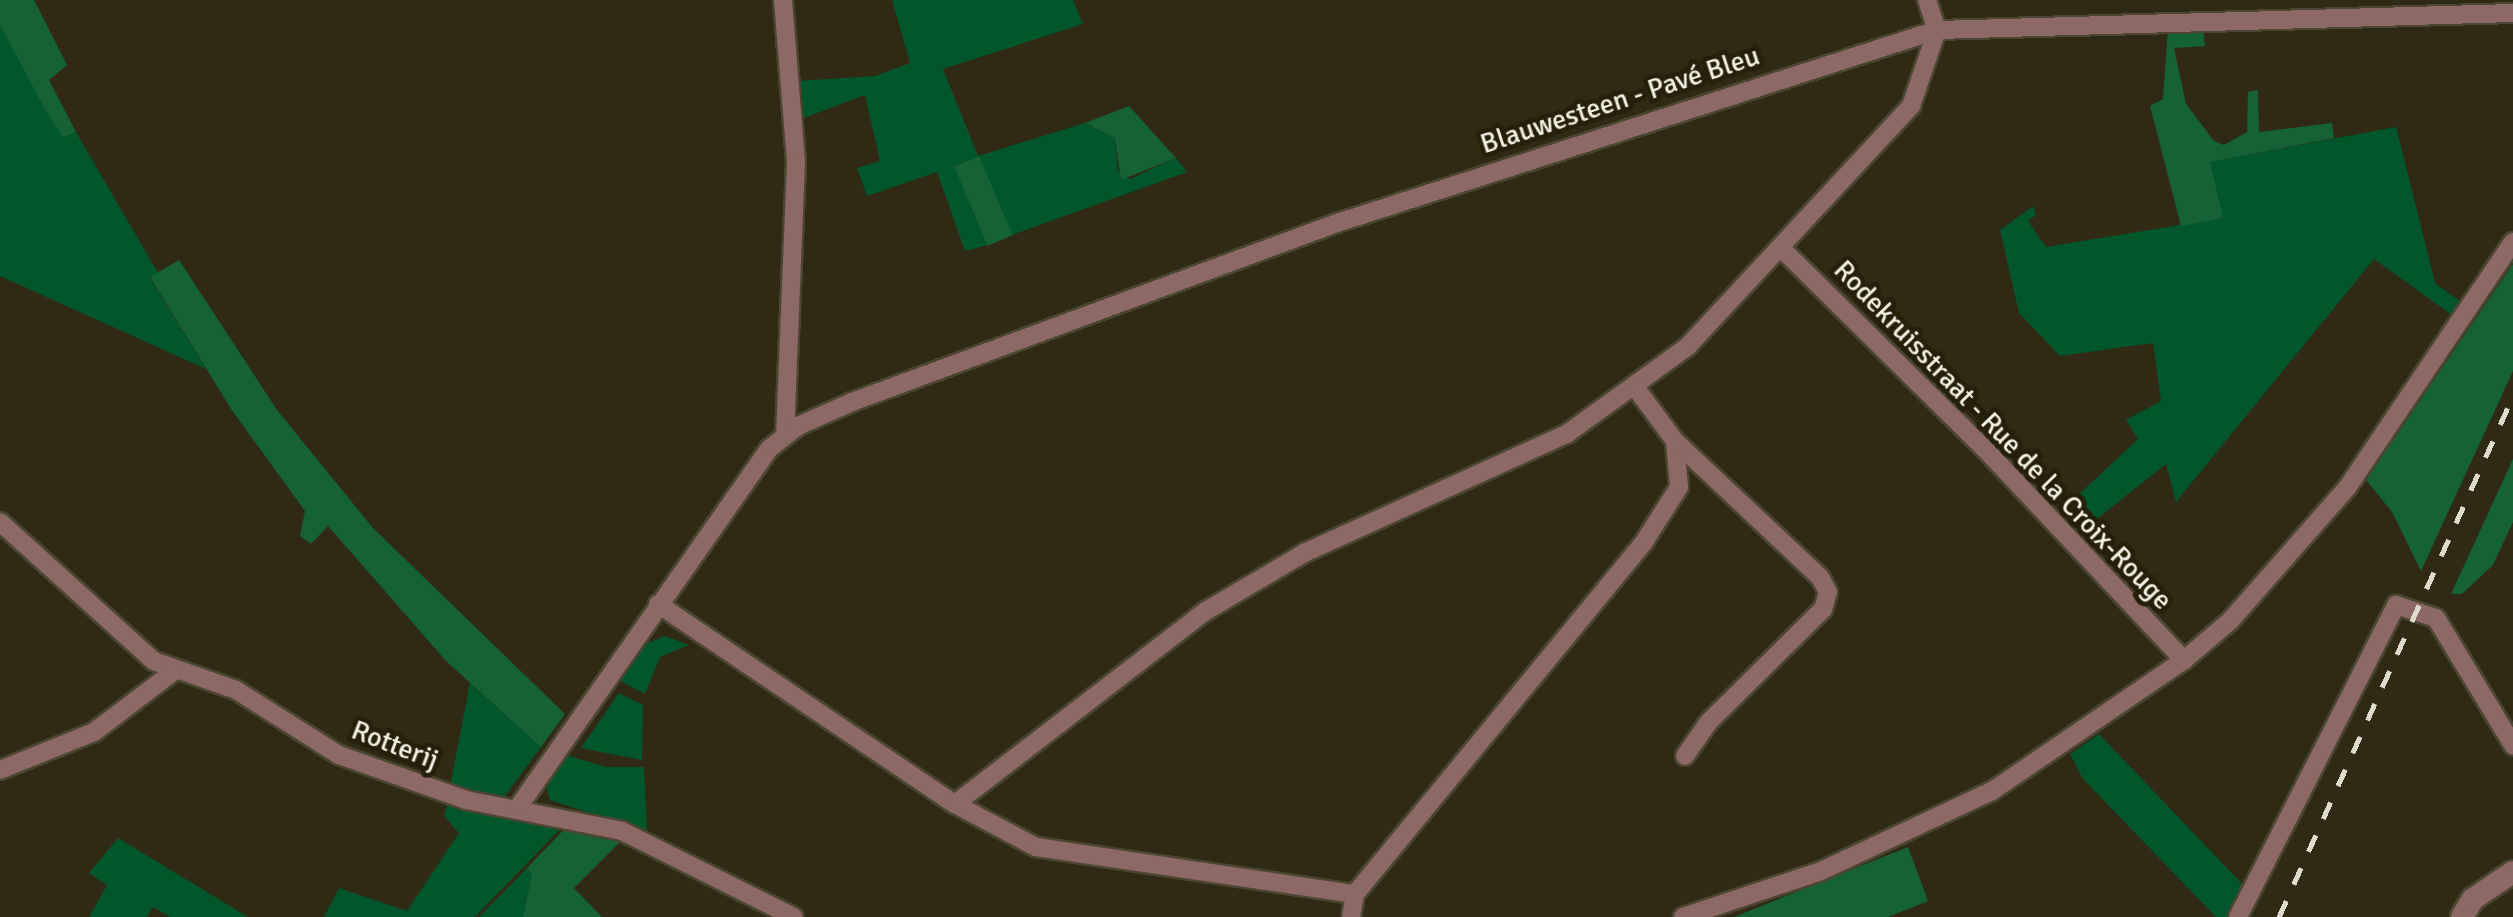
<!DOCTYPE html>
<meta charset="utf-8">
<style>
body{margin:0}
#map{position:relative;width:2513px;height:917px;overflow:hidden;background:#302a14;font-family:Signika,sans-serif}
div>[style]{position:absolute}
.green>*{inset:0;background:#02562b}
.forest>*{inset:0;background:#156235;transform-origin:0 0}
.roads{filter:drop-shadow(2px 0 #4c4631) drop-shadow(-2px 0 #4c4631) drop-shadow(0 2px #4c4631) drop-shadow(0 -2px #4c4631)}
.minor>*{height:18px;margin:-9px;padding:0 9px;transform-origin:9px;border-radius:9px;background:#8c6964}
.tertiary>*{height:22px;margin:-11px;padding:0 11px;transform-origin:11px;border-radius:11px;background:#8c6964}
.rail>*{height:5px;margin-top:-2.5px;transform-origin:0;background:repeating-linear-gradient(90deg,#dfdbcd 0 18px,transparent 0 36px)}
span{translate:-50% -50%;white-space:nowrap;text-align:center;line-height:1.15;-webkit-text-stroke:10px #26200b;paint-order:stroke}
.street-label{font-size:28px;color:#f5f2e5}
</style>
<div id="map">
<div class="green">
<div style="clip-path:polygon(892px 0,1073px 0,1083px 24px,943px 69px,978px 156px,1085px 123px,1115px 138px,1118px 171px,1130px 179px,1176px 158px,1187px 172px,1012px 235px,978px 157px,954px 166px,988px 245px,965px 251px,937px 172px,867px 196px,857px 168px,880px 161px,865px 95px,801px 119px,797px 81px,875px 76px,910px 63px)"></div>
<div style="clip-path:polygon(0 25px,63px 137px,76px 132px,158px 273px,150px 278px,206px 369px,0 276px)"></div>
<div style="clip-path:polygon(2396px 127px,2435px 283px,2461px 302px,2452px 315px,2374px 259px,2176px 502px,2166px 464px,2079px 533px,2059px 513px,2138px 439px,2126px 420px,2161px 401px,2153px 343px,2060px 356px,2019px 313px,2000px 230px,2033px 206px,2036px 215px,2028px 221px,2046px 247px,2222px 218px,2209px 162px)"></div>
<div style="clip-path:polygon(665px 636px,689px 645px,660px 657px,645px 694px,619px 680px,643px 645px)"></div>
<div style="clip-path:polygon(470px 683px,541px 747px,505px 796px,450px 786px)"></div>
<div style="clip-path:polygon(619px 693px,643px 705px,642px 760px,581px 748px)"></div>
<div style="clip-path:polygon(2099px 734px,2244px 886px,2227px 917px,2216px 917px,2083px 779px,2070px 754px)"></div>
<div style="clip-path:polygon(563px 754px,606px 767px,644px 767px,647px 832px,550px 800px,545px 782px)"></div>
<div style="clip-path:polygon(448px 801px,568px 821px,475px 917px,324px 917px,339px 888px,407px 911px,459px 833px,444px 816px)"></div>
<div style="clip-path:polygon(118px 838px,248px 917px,170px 917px,153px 907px,147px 917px,89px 917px,107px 885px,89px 873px)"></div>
<div style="clip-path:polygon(527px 868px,532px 875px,523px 917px,479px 917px)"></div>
</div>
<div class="forest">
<div style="clip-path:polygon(0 0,34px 0,67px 65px,49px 80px,76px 132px,63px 137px,47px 113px,0 25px)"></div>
<div style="clip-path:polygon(2168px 28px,2203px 29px,2205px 46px,2174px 48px,2186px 104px,2214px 141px,2224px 145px,2247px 132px,2248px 92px,2258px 90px,2259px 132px,2332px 123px,2334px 138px,2210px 162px,2223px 218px,2181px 226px,2150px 106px,2163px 99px)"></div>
<div style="clip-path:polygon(1129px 106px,1176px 158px,1121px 180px,1115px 138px,1085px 123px)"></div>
<div style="left:979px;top:156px;width:86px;height:27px;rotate:67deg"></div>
<div style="clip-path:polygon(179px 260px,277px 410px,373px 528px,565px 714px,541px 747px,446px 661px,328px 526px,311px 544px,300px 536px,305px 511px,231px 409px,150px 277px)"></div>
<div style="clip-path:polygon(2513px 264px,2513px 371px,2421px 571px,2392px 512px,2366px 480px)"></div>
<div style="clip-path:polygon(2513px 459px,2513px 522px,2493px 565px,2462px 594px,2451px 594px)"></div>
<div style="clip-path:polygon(572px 821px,620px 842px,574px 888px,602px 917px,523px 917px,532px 875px,527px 868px)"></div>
<div style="clip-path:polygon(1908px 847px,1928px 901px,1888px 917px,1734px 917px)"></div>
</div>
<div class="roads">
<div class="minor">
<div style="left:783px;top:0;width:163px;rotate:85.4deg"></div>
<div style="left:796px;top:162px;width:272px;rotate:92.3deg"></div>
<div style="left:1927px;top:0;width:32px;rotate:72deg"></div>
<div style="left:1783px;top:250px;width:281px;rotate:44.6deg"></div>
<div style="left:1983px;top:447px;width:293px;rotate:46.7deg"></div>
<div style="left:1676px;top:442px;width:197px;rotate:43.2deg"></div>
<div style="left:1820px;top:577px;width:17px;rotate:62deg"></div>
<div style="left:1828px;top:592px;width:18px;rotate:106deg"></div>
<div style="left:1823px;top:609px;width:162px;rotate:135.3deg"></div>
<div style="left:1708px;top:723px;width:40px;rotate:124.9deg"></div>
<div style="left:0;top:522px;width:207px;rotate:42.1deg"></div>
<div style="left:154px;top:661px;width:87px;rotate:19.5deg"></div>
<div style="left:236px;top:690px;width:122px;rotate:32.3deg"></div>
<div style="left:339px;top:755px;width:135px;rotate:19.5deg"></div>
<div style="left:466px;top:800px;width:159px;rotate:11.2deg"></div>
<div style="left:622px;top:831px;width:192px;rotate:26.6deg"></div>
<div style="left:658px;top:604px;width:358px;rotate:34deg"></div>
<div style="left:955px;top:804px;width:92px;rotate:28deg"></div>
<div style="left:1036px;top:847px;width:322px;rotate:8.4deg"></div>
<div style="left:0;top:770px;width:101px;rotate:-22deg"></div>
<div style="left:94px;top:732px;width:99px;rotate:-37.2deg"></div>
<div style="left:955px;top:804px;width:317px;rotate:-37.6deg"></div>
<div style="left:1206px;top:611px;width:114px;rotate:-30.6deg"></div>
<div style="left:1304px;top:553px;width:290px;rotate:-24.4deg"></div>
<div style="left:1568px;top:433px;width:148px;rotate:-35.9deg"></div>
<div style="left:1688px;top:346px;width:328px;rotate:-47.1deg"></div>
<div style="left:1911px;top:106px;width:80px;rotate:-71.1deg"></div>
<div style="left:519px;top:806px;width:437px;rotate:-55deg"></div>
<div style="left:770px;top:448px;width:36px;rotate:-38deg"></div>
<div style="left:798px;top:426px;width:59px;rotate:-24deg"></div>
<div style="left:852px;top:402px;width:517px;rotate:-20.26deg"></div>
<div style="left:1337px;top:223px;width:630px;rotate:-17.83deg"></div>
<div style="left:1937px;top:30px;width:576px;rotate:-1.69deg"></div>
<div style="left:1351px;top:917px;width:23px;rotate:-80deg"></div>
<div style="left:1355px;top:894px;width:455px;rotate:-50.6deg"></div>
<div style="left:1644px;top:542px;width:65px;rotate:-57.5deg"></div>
<div style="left:1679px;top:487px;width:46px;rotate:-95deg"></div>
<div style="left:1675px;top:441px;width:67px;rotate:-126.5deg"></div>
<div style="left:1683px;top:917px;width:145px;rotate:-18.4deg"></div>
<div style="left:1821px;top:871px;width:189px;rotate:-25.1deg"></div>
<div style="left:1992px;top:791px;width:232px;rotate:-34.3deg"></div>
<div style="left:2184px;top:660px;width:60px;rotate:-40.3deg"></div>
<div style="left:2230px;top:621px;width:177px;rotate:-48.7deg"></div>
<div style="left:2347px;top:488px;width:297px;rotate:-56deg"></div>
<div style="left:2238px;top:917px;width:350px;rotate:-63.1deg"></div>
<div style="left:2396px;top:605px;width:42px;rotate:18deg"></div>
<div style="left:2436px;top:618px;width:149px;rotate:58.8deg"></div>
</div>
<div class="tertiary">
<div style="left:2462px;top:917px;width:21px;rotate:-59deg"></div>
<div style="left:2473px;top:899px;width:48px;rotate:-34deg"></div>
</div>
</div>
<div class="rail">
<div style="left:2279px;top:917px;width:571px;rotate:-65.81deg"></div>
</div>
<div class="street-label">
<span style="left:1620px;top:100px;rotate:-18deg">Blauwesteen - Pavé Bleu</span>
<span style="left:2003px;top:435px;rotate:46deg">Rodekruisstraat - Rue de la Croix-Rouge</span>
<span style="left:395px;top:745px;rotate:21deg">Rotterij</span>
</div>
</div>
